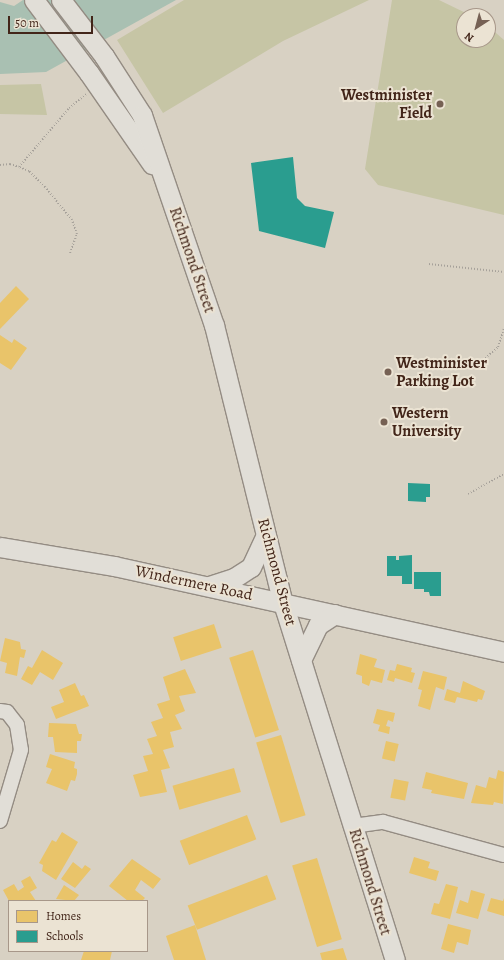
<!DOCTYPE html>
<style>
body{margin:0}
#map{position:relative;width:504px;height:960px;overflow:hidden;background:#d8d1c3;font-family:Alegreya,serif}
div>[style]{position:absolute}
.green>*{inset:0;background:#c6c5a5}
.water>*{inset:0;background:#a9c0b2}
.homes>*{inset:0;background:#e9c46a;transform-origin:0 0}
.schools>*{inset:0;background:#2a9d8f}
.path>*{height:2px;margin-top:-1px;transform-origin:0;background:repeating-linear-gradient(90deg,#a6a19a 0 1px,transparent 0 3px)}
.roads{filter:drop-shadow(1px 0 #948c83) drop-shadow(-1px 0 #948c83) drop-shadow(0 1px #948c83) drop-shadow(0 -1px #948c83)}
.minor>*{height:14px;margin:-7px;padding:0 7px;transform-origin:7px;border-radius:7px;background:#e1ded7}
.secondary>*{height:19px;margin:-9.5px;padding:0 9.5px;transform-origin:9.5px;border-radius:9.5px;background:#e1ded7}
.dots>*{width:11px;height:11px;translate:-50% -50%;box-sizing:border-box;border:2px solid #ebe3d3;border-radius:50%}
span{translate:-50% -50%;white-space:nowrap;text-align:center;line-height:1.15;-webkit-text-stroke:4px #ebe3d3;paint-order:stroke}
.poi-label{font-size:16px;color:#422519;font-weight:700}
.right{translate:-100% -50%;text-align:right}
.left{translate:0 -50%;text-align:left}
.street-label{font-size:16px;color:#422519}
.legend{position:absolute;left:8px;top:900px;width:140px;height:52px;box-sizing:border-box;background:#ebe3d3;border:1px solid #a79789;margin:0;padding:5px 7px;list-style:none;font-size:12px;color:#422519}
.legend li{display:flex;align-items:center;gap:8px;height:20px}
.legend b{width:20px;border:1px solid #a79789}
.north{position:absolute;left:456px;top:8px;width:40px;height:40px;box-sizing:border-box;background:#ebe3d3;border:1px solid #a79789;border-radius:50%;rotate:216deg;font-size:11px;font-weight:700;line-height:16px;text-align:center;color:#422519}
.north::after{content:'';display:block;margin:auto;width:14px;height:18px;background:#766154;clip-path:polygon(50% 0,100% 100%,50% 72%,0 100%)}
.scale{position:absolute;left:8px;top:16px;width:85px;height:18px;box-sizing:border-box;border:2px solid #422519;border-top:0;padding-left:5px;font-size:12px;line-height:14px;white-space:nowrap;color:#422519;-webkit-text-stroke:3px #ebe3d3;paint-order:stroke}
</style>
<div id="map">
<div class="green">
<div style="clip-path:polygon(184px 0,369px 0,283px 41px,163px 113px,117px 40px)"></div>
<div style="clip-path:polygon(392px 0,439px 0,472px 16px,464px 16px,464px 40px,488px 40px,488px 26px,504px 40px,504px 215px,378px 185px,365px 169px)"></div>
<div style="clip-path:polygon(41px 84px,47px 115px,0 114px,0 85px)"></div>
</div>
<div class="water">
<div style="clip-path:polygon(23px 0,176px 0,46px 72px,0 74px,0 2px,14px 6px)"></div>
</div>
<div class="homes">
<div style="clip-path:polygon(16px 286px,29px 299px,0 329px,0 303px)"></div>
<div style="clip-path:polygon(0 335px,12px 343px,14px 339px,27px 348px,11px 370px,0 363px)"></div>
<div style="left:214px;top:624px;width:25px;height:43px;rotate:72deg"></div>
<div style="clip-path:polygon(5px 638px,20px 642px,21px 649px,26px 650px,24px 658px,20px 657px,17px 676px,5px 673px,7px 663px,0 661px)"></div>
<div style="clip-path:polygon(42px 650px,63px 663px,53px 680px,40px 672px,32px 685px,21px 679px,28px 666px,32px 668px)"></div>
<div style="left:253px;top:650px;width:84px;height:25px;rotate:72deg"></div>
<div style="clip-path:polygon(360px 654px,377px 659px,374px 667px,385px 670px,382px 683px,371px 680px,369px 686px,362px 683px,362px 676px,356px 674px)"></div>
<div style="clip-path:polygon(397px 664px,412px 668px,411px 672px,415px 673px,412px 683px,395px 678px,394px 682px,387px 680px,390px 670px,395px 671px)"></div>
<div style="clip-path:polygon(185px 669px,196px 693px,179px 696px,185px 711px,175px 715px,182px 729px,170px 732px,174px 747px,163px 750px,170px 768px,161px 770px,167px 792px,140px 797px,133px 775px,148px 771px,143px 756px,153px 754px,147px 739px,157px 736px,151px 722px,163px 718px,157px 704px,170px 700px,163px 677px)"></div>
<div style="clip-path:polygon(423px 671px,447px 677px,444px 690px,436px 687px,430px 710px,418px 706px,422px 690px,418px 689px)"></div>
<div style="clip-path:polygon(463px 681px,485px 691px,482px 700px,478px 699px,477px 702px,457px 697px,455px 703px,444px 700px,447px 689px,460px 693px)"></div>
<div style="clip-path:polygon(75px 683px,81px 696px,84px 695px,89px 706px,56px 719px,51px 707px,64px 702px,59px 690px)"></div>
<div style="clip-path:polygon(377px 709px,395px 713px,393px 722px,388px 720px,386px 726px,390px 727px,389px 734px,378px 731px,380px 725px,373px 723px)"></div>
<div style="clip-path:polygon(49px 723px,76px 724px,79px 734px,82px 734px,81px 741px,77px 741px,77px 753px,55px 752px,53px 737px,48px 737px)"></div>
<div style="left:281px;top:735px;width:84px;height:26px;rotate:73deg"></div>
<div style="left:386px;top:741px;width:13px;height:18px;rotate:13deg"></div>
<div style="clip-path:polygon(50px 754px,75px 762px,74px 768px,77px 769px,77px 774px,75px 781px,71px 780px,67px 791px,46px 783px,52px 769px,46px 767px)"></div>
<div style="left:234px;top:768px;width:25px;height:64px;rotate:74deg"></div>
<div style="clip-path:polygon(498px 770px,504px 772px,503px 804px,494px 802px,493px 805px,471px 803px,476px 785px,486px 788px,489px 777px,496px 779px)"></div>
<div style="clip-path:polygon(426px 772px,468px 783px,464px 799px,431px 793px,432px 790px,422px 788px)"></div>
<div style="left:394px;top:779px;width:15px;height:19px;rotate:11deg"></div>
<div style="left:247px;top:815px;width:26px;height:72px;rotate:69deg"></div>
<div style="clip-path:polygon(62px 832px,78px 842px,56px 880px,42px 871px,43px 865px,39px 863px,52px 840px,56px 842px)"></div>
<div style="clip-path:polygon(414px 857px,430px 862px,428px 868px,439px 871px,436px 881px,409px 873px)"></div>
<div style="left:317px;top:858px;width:85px;height:26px;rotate:73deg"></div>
<div style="clip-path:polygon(132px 859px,161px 879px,153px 889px,141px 880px,135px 890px,145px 898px,142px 901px,128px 901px,109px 886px)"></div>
<div style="clip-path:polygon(73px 862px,82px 869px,85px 865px,91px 869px,75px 888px,61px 879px)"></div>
<div style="left:267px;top:875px;width:26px;height:85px;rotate:69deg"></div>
<div style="clip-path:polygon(30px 876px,37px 888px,30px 892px,36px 901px,9px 901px,3px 890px,14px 884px,18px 891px,24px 887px,21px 881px)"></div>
<div style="clip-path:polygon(446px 884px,458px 887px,450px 919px,431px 914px,434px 903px,439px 904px)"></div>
<div style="clip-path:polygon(64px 885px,79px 895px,74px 901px,56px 899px)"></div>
<div style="clip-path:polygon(471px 890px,485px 894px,478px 919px,456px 913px,460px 900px,468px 903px)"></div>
<div style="clip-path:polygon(491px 898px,503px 901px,504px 898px,504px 916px,487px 911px)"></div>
<div style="clip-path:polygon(448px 924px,471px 930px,468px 945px,457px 942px,454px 953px,441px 949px)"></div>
<div style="clip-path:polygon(195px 925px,206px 960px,174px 960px,166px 936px)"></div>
<div style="clip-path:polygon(343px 948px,347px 960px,322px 960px,320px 953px)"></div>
<div style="clip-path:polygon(84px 951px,112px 951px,110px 960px,81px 960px)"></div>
</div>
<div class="schools">
<div style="clip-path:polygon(293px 157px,297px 198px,305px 206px,334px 212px,325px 248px,259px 231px,251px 163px)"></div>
<div style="clip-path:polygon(408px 483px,430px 484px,430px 497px,426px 497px,426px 502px,408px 501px)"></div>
<div style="clip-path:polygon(412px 555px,412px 584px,402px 584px,402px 576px,387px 576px,387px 556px,396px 556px,396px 560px,399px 560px,399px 556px)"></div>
<div style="clip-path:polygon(414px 572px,441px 572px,441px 596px,430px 596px,429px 592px,424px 592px,424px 589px,414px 589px)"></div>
</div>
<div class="path">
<div style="left:0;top:165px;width:10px;rotate:-6deg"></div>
<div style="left:10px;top:164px;width:9px;rotate:18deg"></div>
<div style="left:70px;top:253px;width:20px;rotate:-70deg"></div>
<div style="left:77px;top:234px;width:15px;rotate:-110deg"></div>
<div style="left:72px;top:220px;width:43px;rotate:-129.3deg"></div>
<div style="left:45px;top:187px;width:23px;rotate:-135deg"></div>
<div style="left:29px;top:171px;width:11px;rotate:-158deg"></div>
<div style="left:19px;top:167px;width:77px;rotate:-49.7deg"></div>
<div style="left:69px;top:108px;width:22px;rotate:-39deg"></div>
<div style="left:429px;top:264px;width:75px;rotate:6.1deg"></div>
<div style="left:454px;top:361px;width:20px;rotate:9deg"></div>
<div style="left:474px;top:364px;width:10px;rotate:-24deg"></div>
<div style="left:483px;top:360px;width:20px;rotate:-41deg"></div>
<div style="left:498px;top:347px;width:19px;rotate:-72deg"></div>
<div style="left:468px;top:494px;width:41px;rotate:-29.1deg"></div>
</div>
<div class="roads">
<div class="minor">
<div style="left:0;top:711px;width:7px;rotate:8deg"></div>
<div style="left:7px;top:712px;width:16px;rotate:52deg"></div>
<div style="left:17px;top:725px;width:25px;rotate:81deg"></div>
<div style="left:21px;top:750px;width:74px;rotate:106.5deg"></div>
<div style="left:353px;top:826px;width:30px;rotate:-8deg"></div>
<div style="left:383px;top:822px;width:125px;rotate:15.3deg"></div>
</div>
<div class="secondary">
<div style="left:34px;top:0;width:91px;rotate:53deg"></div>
<div style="left:89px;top:73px;width:111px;rotate:55.3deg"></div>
<div style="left:61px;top:0;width:71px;rotate:52.5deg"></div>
<div style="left:104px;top:56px;width:70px;rotate:57.2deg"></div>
<div style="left:142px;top:115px;width:222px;rotate:71.1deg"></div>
<div style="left:214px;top:325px;width:286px;rotate:76.1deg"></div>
<div style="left:283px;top:603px;width:374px;rotate:72.6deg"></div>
<div style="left:0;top:547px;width:116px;rotate:9.5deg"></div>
<div style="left:114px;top:566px;width:399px;rotate:12.4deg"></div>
<div style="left:209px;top:586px;width:26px;rotate:-18deg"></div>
<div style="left:234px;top:578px;width:20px;rotate:-33deg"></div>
<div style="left:251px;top:567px;width:35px;rotate:-65deg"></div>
<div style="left:301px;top:660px;width:39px;rotate:-64deg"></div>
<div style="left:318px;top:625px;width:20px;rotate:-33deg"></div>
</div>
</div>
<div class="dots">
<div style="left:440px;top:104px;background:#766154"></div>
<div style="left:388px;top:372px;background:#766154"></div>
<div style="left:384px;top:422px;background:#766154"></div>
</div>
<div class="poi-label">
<span class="right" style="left:432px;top:104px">Westminister<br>Field</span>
<span class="left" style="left:396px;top:372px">Westminister<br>Parking Lot</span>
<span class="left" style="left:392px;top:422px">Western<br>University</span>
</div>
<div class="street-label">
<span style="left:192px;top:260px;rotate:71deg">Richmond Street</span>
<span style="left:277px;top:572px;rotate:75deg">Richmond Street</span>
<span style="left:194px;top:583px;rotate:12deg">Windermere Road</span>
<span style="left:370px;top:882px;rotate:73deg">Richmond Street</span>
</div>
<ul class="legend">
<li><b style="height:11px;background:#e9c46a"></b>Homes</li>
<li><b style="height:11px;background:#2a9d8f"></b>Schools</li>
</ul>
<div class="north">N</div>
<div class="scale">50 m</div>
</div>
